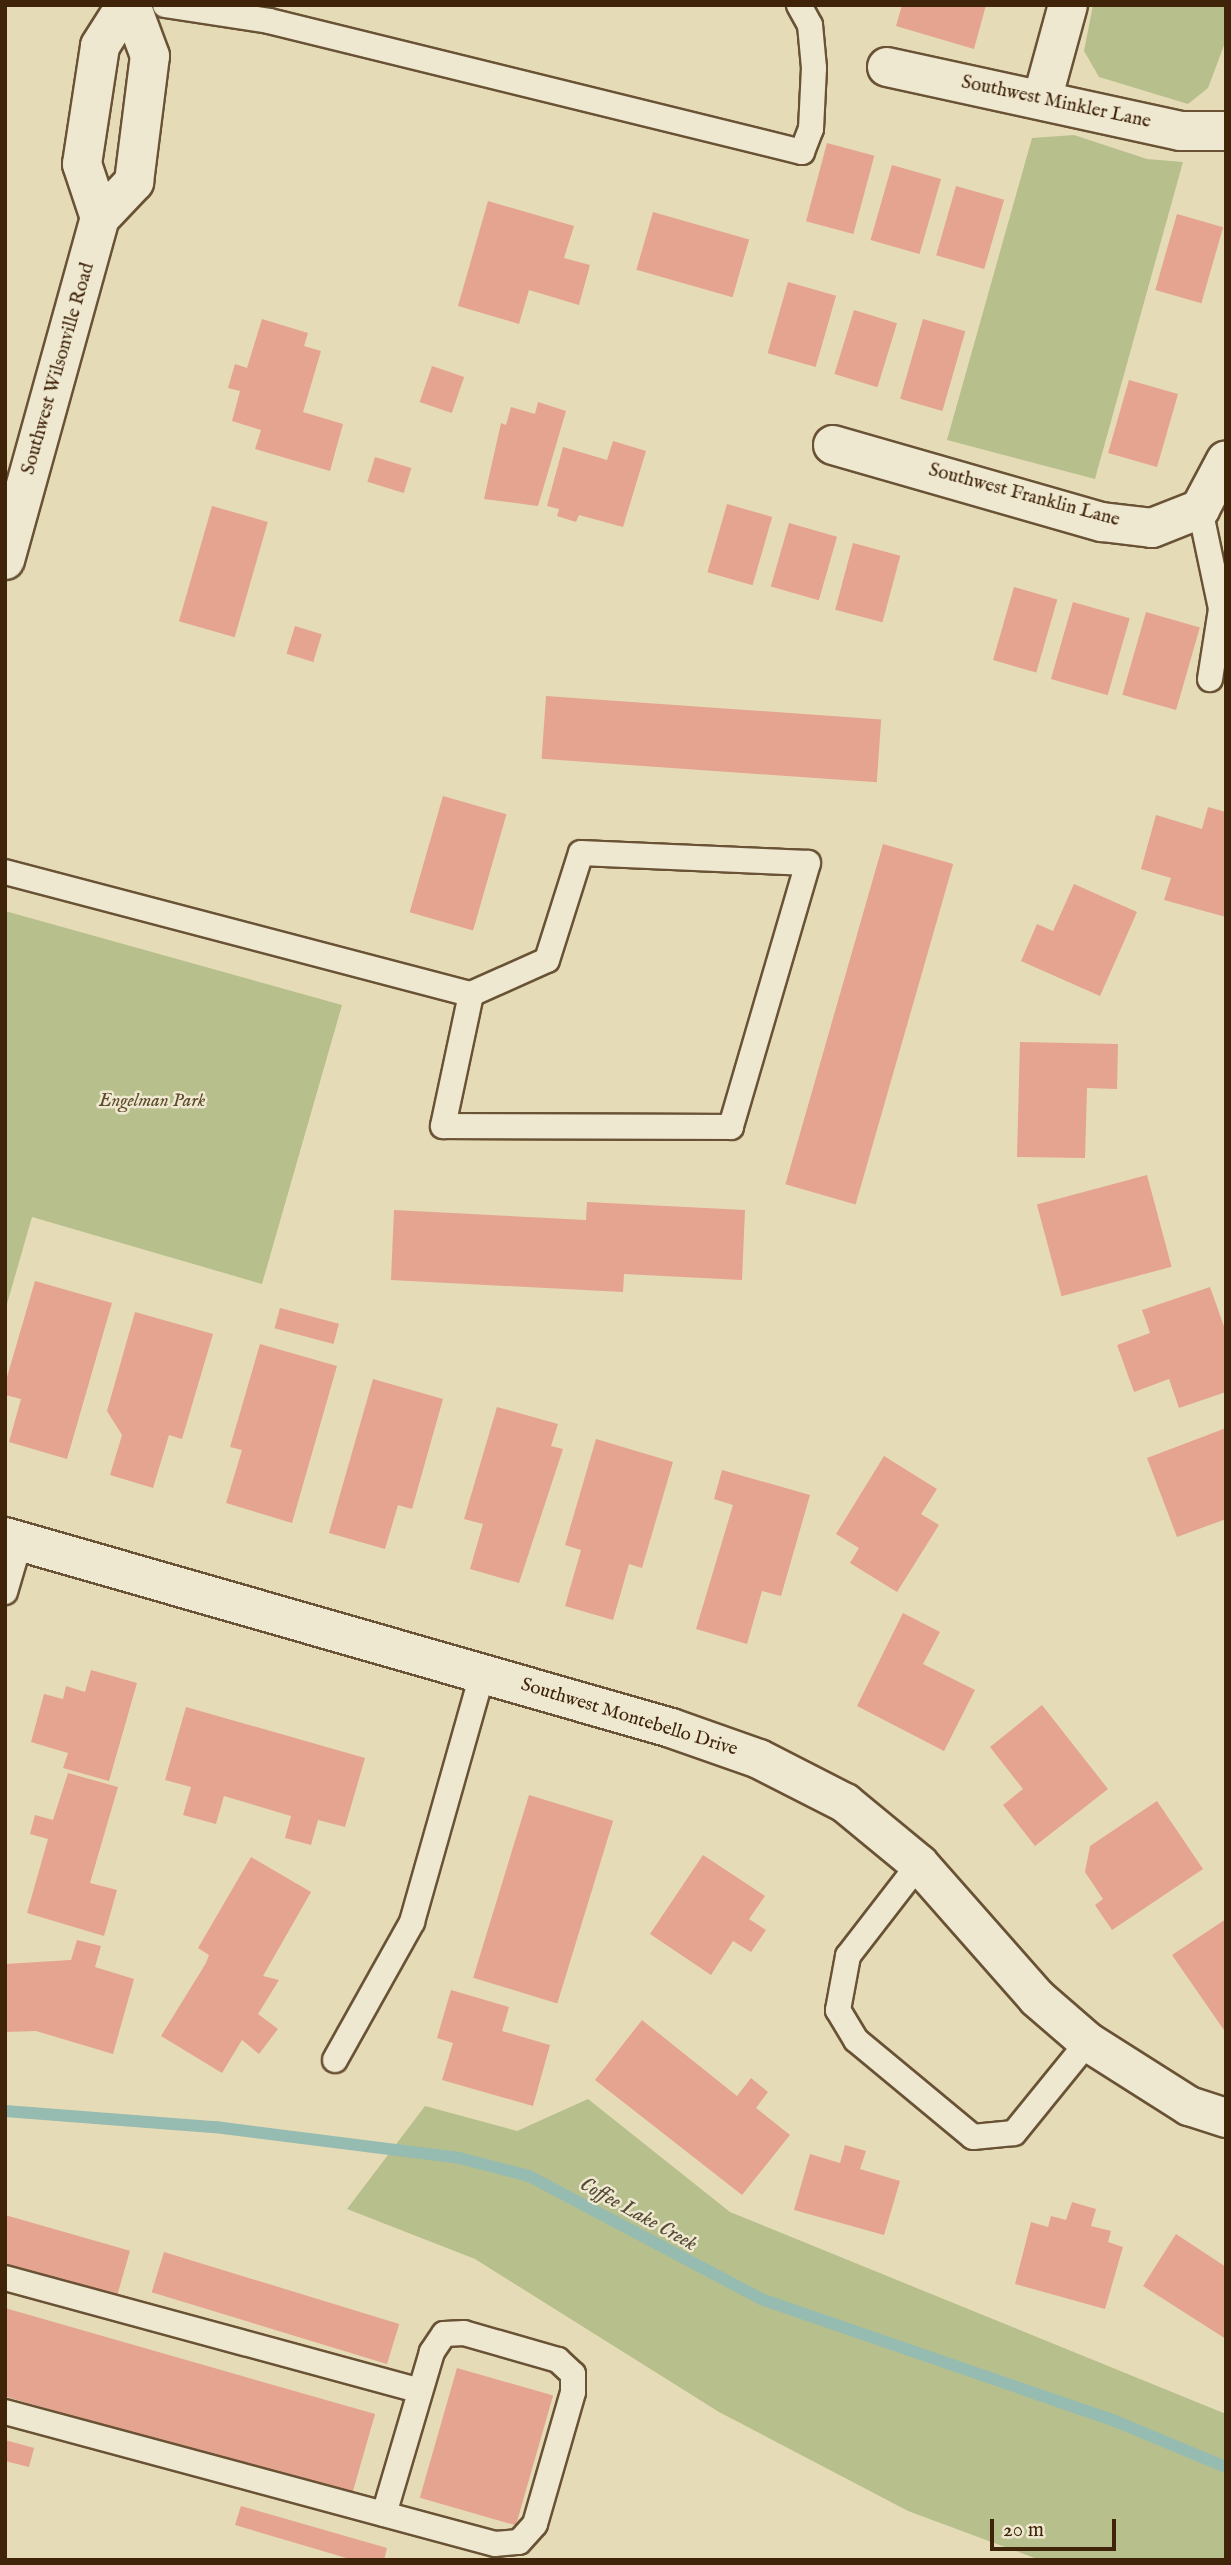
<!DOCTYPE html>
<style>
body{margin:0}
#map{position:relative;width:1231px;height:2565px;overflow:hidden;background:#e6dbb7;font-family:"IM FELL English",serif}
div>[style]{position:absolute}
.green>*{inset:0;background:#b7c08d}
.stream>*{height:12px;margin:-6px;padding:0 6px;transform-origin:6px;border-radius:6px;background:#96bbb0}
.building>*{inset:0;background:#e4a48f;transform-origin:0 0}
.roads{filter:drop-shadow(2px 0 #695235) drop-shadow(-2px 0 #695235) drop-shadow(0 2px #695235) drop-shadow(0 -2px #695235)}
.service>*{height:24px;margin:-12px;padding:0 12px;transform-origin:12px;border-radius:12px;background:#efe8d0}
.minor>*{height:38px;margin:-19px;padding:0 19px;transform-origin:19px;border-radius:19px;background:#efe8d0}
.secondary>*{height:38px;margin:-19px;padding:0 19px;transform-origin:19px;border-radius:19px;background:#efe8d0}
span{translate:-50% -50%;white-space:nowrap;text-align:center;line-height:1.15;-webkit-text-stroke:5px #efe8d0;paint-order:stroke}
.street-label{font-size:19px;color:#3f240a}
.park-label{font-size:19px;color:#5d4b2b;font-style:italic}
.water-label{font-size:21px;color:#554a34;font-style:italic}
.frame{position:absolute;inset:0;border:7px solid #3f240a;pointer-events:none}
.scale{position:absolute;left:990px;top:2519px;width:126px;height:32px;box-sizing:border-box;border:4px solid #3f240a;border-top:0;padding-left:9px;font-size:21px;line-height:24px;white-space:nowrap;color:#3f240a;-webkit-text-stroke:5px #efe8d0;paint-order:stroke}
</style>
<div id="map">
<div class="green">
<div style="clip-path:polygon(1093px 5px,1226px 5px,1226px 40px,1208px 88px,1188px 104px,1099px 77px,1084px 51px)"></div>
<div style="clip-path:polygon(1074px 135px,1147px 159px,1183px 162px,1095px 479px,947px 440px,1032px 138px)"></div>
<div style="clip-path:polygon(5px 911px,342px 1005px,262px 1284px,32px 1217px,5px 1311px)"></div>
<div style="clip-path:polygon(588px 2099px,730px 2212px,1226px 2414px,1226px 2560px,1040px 2560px,908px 2511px,719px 2412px,475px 2259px,347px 2209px,425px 2106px,517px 2131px)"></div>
</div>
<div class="stream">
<div style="left:5px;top:2111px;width:211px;rotate:4.4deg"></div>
<div style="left:215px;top:2127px;width:246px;rotate:7.2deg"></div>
<div style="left:459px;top:2158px;width:72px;rotate:14.4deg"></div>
<div style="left:529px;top:2176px;width:263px;rotate:27.9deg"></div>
<div style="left:761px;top:2299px;width:374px;rotate:19deg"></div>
<div style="left:1115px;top:2421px;width:120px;rotate:22.5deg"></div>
</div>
<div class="building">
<div style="clip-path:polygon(902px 5px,986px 5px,974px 49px,896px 26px)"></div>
<div style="left:827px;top:143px;width:49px;height:81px;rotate:15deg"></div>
<div style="left:892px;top:165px;width:51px;height:78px;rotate:16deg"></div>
<div style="left:956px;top:186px;width:50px;height:72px;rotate:16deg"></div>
<div style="clip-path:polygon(488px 201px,574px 226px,564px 258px,590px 265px,579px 305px,529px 290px,519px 324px,458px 306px)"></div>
<div style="left:653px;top:212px;width:100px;height:60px;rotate:16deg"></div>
<div style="left:1177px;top:214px;width:48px;height:79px;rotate:16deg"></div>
<div style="left:788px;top:282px;width:50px;height:74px;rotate:16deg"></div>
<div style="left:854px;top:310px;width:45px;height:67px;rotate:17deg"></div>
<div style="clip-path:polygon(262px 319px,308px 333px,304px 346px,321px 351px,303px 412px,343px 424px,330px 471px,255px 449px,261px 430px,232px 421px,240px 391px,228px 388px,235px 364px,247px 368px)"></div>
<div style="left:923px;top:319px;width:44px;height:83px;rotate:16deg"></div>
<div style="left:432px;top:366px;width:34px;height:38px;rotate:19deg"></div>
<div style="left:1129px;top:380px;width:51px;height:76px;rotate:16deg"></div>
<div style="clip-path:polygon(538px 402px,566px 411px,538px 506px,484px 499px,501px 423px,506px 425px,511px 407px,535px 414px)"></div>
<div style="clip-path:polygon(613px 441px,646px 451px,623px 527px,579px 515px,576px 522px,557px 516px,559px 509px,547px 506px,563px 447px,607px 460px)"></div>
<div style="left:375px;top:457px;width:38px;height:26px;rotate:17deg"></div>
<div style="left:727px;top:504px;width:47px;height:71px;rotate:16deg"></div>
<div style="left:212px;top:506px;width:58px;height:120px;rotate:16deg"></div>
<div style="left:789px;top:523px;width:50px;height:66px;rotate:16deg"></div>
<div style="left:853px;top:543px;width:49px;height:69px;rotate:15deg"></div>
<div style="left:1014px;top:587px;width:45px;height:76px;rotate:16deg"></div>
<div style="left:1073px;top:602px;width:59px;height:80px;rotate:16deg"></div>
<div style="left:1146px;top:612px;width:56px;height:86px;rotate:16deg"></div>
<div style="left:295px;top:626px;width:28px;height:29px;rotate:17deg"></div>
<div style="left:546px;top:696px;width:336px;height:63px;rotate:4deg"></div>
<div style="left:443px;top:796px;width:66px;height:121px;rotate:16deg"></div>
<div style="clip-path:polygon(1208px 807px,1226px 812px,1226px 917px,1164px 900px,1171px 878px,1141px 869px,1156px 815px,1202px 829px)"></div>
<div style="left:883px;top:844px;width:73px;height:354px;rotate:16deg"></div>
<div style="clip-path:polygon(1074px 884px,1137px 912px,1100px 996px,1021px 961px,1037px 924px,1053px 931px)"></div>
<div style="clip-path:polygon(1020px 1042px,1118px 1044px,1117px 1089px,1087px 1088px,1085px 1158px,1017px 1157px)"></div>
<div style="left:1147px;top:1175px;width:95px;height:114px;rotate:75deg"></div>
<div style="clip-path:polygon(587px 1202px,745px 1210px,742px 1280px,624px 1274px,623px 1292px,391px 1280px,394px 1210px,586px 1220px)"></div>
<div style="clip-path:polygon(35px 1281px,112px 1303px,67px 1459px,9px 1442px,21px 1399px,5px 1395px,5px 1384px)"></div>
<div style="clip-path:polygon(1210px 1287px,1226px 1332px,1226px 1392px,1179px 1408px,1169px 1379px,1134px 1392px,1117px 1345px,1150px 1333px,1142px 1310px)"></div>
<div style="left:280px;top:1308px;width:61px;height:21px;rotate:15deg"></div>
<div style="clip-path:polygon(135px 1312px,213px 1334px,182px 1439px,169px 1435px,153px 1488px,110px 1475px,122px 1435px,107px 1411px)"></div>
<div style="clip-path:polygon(260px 1344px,337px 1366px,292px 1523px,226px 1503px,242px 1450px,230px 1447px)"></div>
<div style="clip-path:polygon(373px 1379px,443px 1399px,412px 1509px,398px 1505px,385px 1549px,329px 1533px)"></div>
<div style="clip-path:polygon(497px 1407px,558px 1424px,551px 1446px,563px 1449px,519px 1583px,470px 1569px,483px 1524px,464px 1519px)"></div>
<div style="clip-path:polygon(1226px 1428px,1226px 1519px,1177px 1537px,1147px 1458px)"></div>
<div style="clip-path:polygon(596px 1439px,673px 1462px,642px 1568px,629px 1564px,613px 1620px,565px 1606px,581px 1550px,565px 1545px)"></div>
<div style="clip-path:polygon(884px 1456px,937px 1489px,921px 1514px,939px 1525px,897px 1592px,850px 1563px,859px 1548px,836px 1534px)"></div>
<div style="clip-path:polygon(722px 1470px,810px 1495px,781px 1596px,762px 1591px,747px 1644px,696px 1629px,733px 1505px,714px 1499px)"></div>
<div style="clip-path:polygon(903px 1613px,940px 1632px,923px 1664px,975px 1690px,944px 1751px,857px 1706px)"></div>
<div style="clip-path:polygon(91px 1670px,137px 1683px,109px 1781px,63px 1768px,68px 1753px,31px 1742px,44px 1694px,63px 1699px,66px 1686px,85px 1692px)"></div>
<div style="clip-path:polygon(1042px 1705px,1108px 1789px,1035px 1846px,1003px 1805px,1023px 1789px,990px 1747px)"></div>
<div style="clip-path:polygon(186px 1707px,365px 1758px,345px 1827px,318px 1820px,311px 1845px,285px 1838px,291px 1816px,224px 1796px,216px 1824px,183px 1815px,191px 1787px,165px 1780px)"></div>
<div style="clip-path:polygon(68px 1773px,118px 1787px,90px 1883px,117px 1890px,104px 1936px,27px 1913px,48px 1839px,30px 1834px,35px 1815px,53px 1820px)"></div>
<div style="left:529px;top:1795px;width:88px;height:191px;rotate:17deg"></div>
<div style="clip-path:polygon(1157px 1801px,1203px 1869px,1112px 1930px,1095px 1905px,1103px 1899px,1085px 1872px,1090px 1846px)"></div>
<div style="clip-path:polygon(703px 1855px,765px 1896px,749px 1919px,766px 1930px,751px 1952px,733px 1941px,711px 1975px,650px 1934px)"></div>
<div style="clip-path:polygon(251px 1857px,311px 1892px,263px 1976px,279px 1980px,258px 2014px,278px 2029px,259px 2054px,242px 2040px,222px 2073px,161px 2036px,206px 1963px,209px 1955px,198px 1948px)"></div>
<div style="clip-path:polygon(1226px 1919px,1226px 2033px,1172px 1955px)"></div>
<div style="clip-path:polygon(77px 1940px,101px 1946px,95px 1967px,134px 1979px,113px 2054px,36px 2031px,5px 2032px,5px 1964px,71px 1960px)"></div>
<div style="clip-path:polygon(451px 1990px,509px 2007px,502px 2031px,550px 2045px,533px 2106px,442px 2080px,453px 2043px,437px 2038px)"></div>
<div style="clip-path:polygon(642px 2020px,737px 2096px,751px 2078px,768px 2092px,756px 2108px,790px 2135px,742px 2195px,595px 2080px)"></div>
<div style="clip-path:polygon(845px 2145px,866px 2151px,860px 2169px,900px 2181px,884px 2235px,794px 2210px,810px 2154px,840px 2163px)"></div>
<div style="clip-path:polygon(1072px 2202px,1096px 2209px,1091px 2226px,1111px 2231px,1108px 2242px,1123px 2247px,1105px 2309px,1015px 2284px,1031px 2222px,1048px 2227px,1051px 2216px,1066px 2220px)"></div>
<div style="left:5px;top:2215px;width:130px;height:49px;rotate:16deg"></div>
<div style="clip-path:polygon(1176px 2234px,1226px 2267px,1226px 2339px,1143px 2286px)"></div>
<div style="left:164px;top:2252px;width:246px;height:42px;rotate:17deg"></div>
<div style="left:5px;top:2308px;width:385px;height:85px;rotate:16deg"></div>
<div style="left:457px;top:2368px;width:100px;height:135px;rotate:16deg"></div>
<div style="clip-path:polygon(5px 2440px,34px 2448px,29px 2467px,5px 2461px)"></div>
<div style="clip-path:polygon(241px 2506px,387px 2548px,384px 2560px,353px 2560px,235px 2525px)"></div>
</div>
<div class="roads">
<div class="service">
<div style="left:165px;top:5px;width:105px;rotate:8.7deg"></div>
<div style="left:269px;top:21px;width:549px;rotate:13.81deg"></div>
<div style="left:802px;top:152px;width:25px;rotate:-69deg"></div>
<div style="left:811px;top:129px;width:61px;rotate:-87.2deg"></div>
<div style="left:814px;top:68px;width:43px;rotate:-95.3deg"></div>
<div style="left:810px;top:25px;width:23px;rotate:-119deg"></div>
<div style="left:1200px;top:509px;width:102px;rotate:78.1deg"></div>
<div style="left:1221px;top:609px;width:71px;rotate:98.9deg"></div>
<div style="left:5px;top:872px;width:482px;rotate:14.7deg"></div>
<div style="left:471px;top:994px;width:83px;rotate:-24.1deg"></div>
<div style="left:547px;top:960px;width:112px;rotate:-72.4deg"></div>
<div style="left:581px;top:853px;width:227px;rotate:2.5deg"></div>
<div style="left:808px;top:863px;width:275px;rotate:106.3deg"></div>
<div style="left:731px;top:1127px;width:288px;rotate:-179.8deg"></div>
<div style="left:443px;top:1126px;width:135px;rotate:-78deg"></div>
<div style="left:5px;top:1592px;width:53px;rotate:-73.6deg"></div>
<div style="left:919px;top:1864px;width:116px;rotate:127.7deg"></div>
<div style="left:848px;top:1956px;width:55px;rotate:100.5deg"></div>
<div style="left:838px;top:2010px;width:35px;rotate:59deg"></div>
<div style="left:856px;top:2040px;width:152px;rotate:39.7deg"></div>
<div style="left:973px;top:2137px;width:41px;rotate:-5.6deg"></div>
<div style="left:1014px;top:2133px;width:117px;rotate:-50.9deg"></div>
<div style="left:335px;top:2060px;width:158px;rotate:-60.8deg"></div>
<div style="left:412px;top:1922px;width:258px;rotate:-74.2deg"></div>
<div style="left:5px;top:2278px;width:430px;rotate:15.2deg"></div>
<div style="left:5px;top:2412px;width:507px;rotate:15.08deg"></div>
<div style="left:495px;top:2544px;width:24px;rotate:-5deg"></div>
<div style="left:519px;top:2542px;width:24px;rotate:-48deg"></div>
<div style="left:535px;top:2524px;width:137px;rotate:-73.9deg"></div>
<div style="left:573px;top:2392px;width:18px;rotate:-90deg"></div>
<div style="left:573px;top:2374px;width:21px;rotate:-137deg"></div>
<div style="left:558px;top:2360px;width:98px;rotate:-164deg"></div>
<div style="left:464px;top:2333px;width:20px;rotate:177deg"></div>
<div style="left:444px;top:2334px;width:22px;rotate:124deg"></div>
<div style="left:432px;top:2352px;width:169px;rotate:106.5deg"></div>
</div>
<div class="minor">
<div style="left:887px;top:67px;width:300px;rotate:12.3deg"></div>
<div style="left:1180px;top:131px;width:46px"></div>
<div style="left:1042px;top:100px;width:98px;rotate:-74.7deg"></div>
<div style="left:833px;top:445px;width:280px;rotate:16deg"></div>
<div style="left:1102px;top:522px;width:50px;rotate:6.8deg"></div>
<div style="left:1152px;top:528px;width:52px;rotate:-21.6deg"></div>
<div style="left:1200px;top:509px;width:55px;rotate:-62deg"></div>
<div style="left:5px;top:1537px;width:693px;rotate:16deg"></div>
<div style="left:671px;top:1728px;width:93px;rotate:19.4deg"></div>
<div style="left:759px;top:1759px;width:97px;rotate:27.1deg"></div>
<div style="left:845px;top:1803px;width:96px;rotate:39.5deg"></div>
<div style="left:919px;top:1864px;width:179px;rotate:48.6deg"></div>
<div style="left:1037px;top:1998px;width:67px;rotate:40.8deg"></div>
<div style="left:1088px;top:2042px;width:120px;rotate:32.4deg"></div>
<div style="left:1189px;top:2106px;width:39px;rotate:18deg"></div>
</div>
<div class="secondary">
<div style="left:100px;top:218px;width:57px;rotate:-108.4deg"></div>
<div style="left:82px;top:164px;width:119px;rotate:-81.3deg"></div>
<div style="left:100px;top:46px;width:49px;rotate:-57.6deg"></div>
<div style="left:5px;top:560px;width:355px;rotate:-74.5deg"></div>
<div style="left:100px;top:218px;width:50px;rotate:-46.6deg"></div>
<div style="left:134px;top:182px;width:127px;rotate:-82.8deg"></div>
<div style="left:150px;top:56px;width:54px;rotate:-110.4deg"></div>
</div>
</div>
<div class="street-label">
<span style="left:1056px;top:103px;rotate:12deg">Southwest Minkler Lane</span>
<span style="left:59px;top:369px;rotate:-74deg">Southwest Wilsonville Road</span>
<span style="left:1024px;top:496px;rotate:15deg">Southwest Franklin Lane</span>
<span style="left:629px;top:1718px;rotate:17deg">Southwest Montebello Drive</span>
</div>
<div class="park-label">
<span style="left:152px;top:1102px">Engelman Park</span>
</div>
<div class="water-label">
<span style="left:638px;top:2215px;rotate:29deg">Coffee Lake Creek</span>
</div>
<div class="frame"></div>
<div class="scale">20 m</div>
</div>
